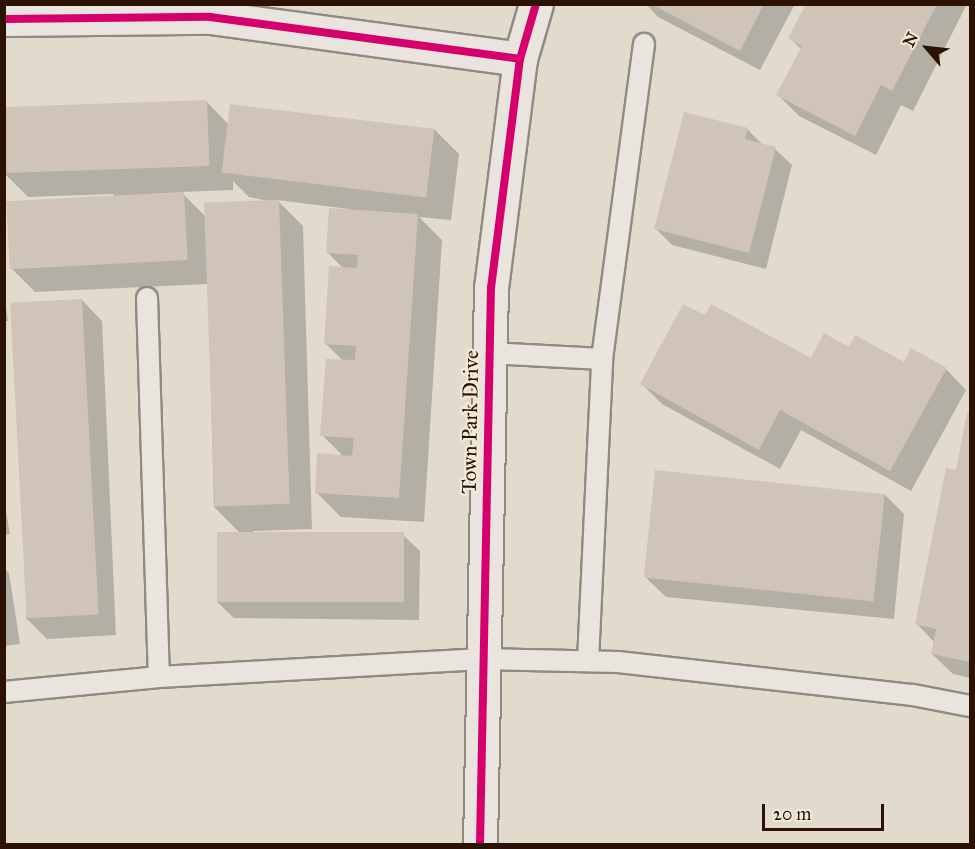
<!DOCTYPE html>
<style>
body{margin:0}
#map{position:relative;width:975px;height:849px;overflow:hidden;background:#e2dbcd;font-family:"IM FELL Great Primer",serif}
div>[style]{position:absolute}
.shadow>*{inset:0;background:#0003}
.building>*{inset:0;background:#d0c3b8;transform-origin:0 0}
.roads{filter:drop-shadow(2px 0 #918a81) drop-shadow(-2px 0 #918a81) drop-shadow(0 2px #918a81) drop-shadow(0 -2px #918a81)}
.service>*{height:20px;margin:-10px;padding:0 10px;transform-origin:10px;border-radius:10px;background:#e9e5de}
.minor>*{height:33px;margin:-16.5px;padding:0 16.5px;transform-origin:16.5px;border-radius:16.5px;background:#e9e5de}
.tertiary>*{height:33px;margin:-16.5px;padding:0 16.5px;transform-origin:16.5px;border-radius:16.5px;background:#e9e5de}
.cycleway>*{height:8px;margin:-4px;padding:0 4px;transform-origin:4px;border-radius:4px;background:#d6006c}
span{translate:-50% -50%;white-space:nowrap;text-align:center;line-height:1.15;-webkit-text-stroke:4.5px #f2ead9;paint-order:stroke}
.street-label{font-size:21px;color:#2c1105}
.frame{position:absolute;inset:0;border:6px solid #2c1105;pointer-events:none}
.north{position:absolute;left:897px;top:18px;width:60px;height:60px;-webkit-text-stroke:4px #f2ead9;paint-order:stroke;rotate:298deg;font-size:16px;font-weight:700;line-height:24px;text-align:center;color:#2c1105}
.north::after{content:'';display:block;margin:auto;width:21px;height:27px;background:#2c1105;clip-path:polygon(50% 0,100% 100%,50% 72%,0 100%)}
.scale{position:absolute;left:762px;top:804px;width:122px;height:27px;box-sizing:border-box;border:3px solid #2c1105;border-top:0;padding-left:8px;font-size:18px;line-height:21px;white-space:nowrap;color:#2c1105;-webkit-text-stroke:4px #f2ead9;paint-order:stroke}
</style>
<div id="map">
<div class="shadow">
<div style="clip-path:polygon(646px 4px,795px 4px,760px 70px,658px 17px)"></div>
<div style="clip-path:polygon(808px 4px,967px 4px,913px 111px,901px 105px,876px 155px,799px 116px,778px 95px,802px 50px,790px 38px)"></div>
<div style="clip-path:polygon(evenodd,207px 102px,229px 125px,434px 129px,459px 154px,451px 220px,419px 217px,442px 240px,424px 522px,341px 517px,316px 492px,343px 456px,322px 435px,343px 361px,326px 344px,344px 269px,328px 253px,349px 209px,277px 200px,303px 226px,312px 529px,253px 531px,253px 534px,403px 535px,420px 551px,419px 620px,234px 618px,217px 602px,241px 534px,214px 507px,208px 284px,35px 292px,10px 267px,114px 197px,113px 194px,28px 197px,4px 173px,4px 108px,207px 102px,233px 181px,249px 197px,273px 202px,206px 217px,181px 192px,233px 190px,233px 181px)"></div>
<div style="clip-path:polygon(747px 129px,764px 146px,775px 149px,792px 165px,766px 269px,672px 245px,656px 229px)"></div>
<div style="clip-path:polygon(4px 294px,8px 321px,4px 321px)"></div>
<div style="clip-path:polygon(82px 300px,102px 321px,116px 635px,47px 639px,26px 618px)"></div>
<div style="clip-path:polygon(849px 349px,905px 364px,946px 369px,966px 390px,911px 491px,801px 430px,780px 469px,662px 404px,642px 384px,811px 360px)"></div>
<div style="clip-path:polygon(968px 414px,970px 414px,970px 678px,953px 674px,932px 654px,934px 642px,917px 624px,957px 472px)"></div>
<div style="clip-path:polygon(884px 494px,904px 514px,894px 619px,666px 597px,645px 577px)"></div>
<div style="clip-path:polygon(4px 500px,10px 534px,4px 535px)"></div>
<div style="clip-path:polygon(4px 568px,9px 573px,20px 644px,4px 646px)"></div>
</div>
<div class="building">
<div style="clip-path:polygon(651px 4px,764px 4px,740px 51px)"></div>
<div style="clip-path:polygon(806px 4px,937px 4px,892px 91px,881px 85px,855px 136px,776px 95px,802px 46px,788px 38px)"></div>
<div style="left:207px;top:100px;width:66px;height:203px;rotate:88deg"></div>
<div style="left:230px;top:104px;width:206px;height:69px;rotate:7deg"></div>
<div style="clip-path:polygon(684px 112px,748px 128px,745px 139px,776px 147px,749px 253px,654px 229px)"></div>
<div style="left:184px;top:192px;width:68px;height:178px;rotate:87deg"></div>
<div style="left:279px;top:200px;width:304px;height:75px;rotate:88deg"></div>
<div style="clip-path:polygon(329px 208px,418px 214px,399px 498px,315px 493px,317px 453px,352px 456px,354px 438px,320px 436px,326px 359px,355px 360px,356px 346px,324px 344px,329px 266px,357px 268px,358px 255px,326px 253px)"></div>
<div style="left:82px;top:299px;width:316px;height:72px;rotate:87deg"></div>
<div style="clip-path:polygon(683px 304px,705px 315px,711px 304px,811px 358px,824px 333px,849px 347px,855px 335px,904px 362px,911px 348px,947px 368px,890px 471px,780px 410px,759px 450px,640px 384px)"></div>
<div style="clip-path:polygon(967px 412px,970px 413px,970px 662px,931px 654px,936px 629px,915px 624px,946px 468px,956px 470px)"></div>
<div style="left:655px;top:470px;width:231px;height:108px;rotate:6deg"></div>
<div style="left:217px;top:532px;width:187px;height:70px"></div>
</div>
<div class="roads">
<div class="service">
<div style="left:147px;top:298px;width:379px;rotate:88.2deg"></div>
<div style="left:489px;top:353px;width:113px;rotate:3deg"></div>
<div style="left:588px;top:661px;width:302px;rotate:-87.3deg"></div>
<div style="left:602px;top:359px;width:318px;rotate:-82.4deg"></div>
<div style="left:4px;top:692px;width:156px;rotate:-5.5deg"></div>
<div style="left:159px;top:677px;width:324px;rotate:-3.2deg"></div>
<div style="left:483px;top:659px;width:135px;rotate:1.3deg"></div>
<div style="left:618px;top:662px;width:297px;rotate:6.4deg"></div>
<div style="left:913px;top:695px;width:58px;rotate:10.9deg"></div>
</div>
<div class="minor">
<div style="left:4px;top:19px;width:206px;rotate:-0.6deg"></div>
<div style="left:210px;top:17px;width:313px;rotate:7.7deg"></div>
</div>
<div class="tertiary">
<div style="left:480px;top:844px;width:556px;rotate:-88.87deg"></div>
<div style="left:491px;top:288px;width:231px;rotate:-82.8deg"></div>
<div style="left:520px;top:59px;width:57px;rotate:-73.8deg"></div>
</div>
</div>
<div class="cycleway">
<div style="left:4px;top:19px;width:206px;rotate:-0.6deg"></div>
<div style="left:210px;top:17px;width:313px;rotate:7.7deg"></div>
<div style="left:480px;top:844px;width:556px;rotate:-88.87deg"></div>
<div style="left:491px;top:288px;width:231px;rotate:-82.8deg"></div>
<div style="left:520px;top:59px;width:57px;rotate:-73.8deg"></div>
</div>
<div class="street-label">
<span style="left:470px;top:422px;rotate:-89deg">Town Park Drive</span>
</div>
<div class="frame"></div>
<div class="north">N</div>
<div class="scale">20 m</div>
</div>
